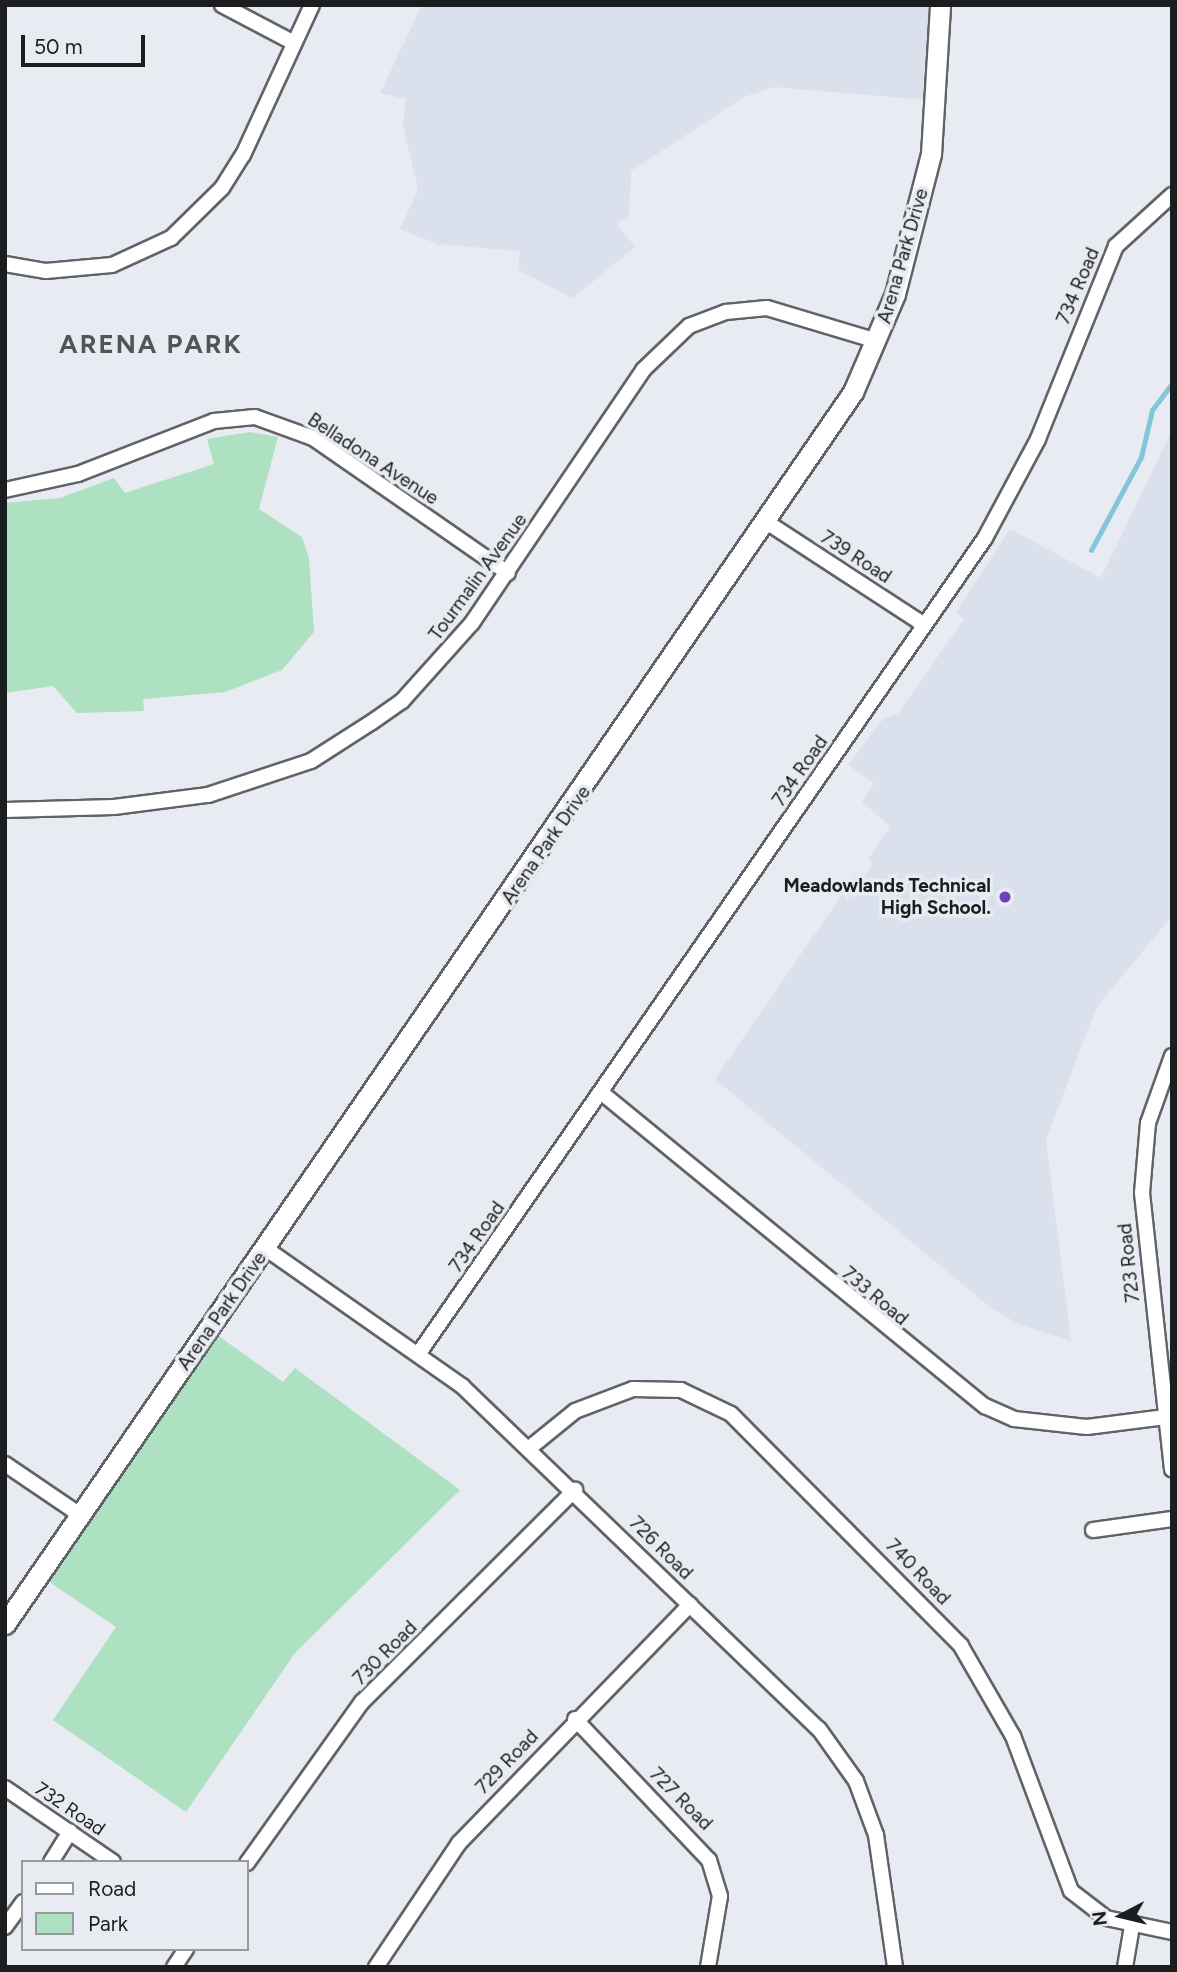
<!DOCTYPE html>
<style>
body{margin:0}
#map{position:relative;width:1177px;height:1972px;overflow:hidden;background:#e8ebf1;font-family:Figtree,sans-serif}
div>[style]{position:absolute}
.built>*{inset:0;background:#dbe0ed}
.green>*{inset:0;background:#ade1c1}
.stream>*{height:5px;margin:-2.5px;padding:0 2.5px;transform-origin:2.5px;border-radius:2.5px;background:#85c5da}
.roads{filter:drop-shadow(2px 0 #616368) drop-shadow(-2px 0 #616368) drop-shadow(0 2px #616368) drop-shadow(0 -2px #616368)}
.street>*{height:14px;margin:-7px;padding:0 7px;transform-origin:7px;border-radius:7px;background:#fff}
.secondary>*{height:19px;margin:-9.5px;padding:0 9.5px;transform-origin:9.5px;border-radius:9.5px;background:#fff}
.dots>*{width:19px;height:19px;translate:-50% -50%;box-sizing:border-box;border:4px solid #e8ebf1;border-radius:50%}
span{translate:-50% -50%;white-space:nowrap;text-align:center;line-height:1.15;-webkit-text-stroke:7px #e8ebf1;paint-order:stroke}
.street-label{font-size:19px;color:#1c1d1f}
.poi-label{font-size:19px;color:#1c1d1f;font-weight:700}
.right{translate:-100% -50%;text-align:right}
.district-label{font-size:26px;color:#525459;font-weight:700;letter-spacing:2px}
.frame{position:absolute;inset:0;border:7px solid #1c1d1f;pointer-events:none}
.legend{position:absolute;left:21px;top:1860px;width:228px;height:91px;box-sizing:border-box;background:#e8ebf1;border:2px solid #96999d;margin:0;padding:9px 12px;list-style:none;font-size:21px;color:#1c1d1f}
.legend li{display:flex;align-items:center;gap:14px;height:35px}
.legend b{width:35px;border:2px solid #96999d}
.north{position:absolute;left:1086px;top:1881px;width:70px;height:70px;-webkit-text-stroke:5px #e8ebf1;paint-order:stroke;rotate:263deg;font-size:19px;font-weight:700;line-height:28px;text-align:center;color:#1c1d1f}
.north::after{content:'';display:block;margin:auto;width:24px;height:32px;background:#1c1d1f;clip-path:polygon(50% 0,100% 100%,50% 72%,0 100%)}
.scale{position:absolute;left:21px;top:35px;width:124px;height:32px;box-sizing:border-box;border:4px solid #1c1d1f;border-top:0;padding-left:9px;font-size:21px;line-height:24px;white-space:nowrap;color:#1c1d1f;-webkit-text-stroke:5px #e8ebf1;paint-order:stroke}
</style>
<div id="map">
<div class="built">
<div style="clip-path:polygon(422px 5px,939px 5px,937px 101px,774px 87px,744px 97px,631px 171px,629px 215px,617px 224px,635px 247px,573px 298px,518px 270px,520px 251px,437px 244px,400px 229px,418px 190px,403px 125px,406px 99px,380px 93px)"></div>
<div style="clip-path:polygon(1172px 430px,1172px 916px,1096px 1008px,1046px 1140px,1071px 1341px,1018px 1324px,990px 1307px,715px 1079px,856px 874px,863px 878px,873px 864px,868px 859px,890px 826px,862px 802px,874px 783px,848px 765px,884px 718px,898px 714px,964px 619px,956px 612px,1010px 529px,1101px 578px)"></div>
</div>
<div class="green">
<div style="clip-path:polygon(250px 432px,278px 437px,259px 509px,302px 537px,309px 558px,314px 632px,282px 670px,225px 692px,143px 699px,144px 711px,77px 713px,53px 686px,5px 693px,5px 503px,60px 498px,114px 478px,125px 493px,214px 464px,207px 439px)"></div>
<div style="clip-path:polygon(209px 1329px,283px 1382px,295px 1368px,460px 1490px,295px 1653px,186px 1812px,53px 1720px,116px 1627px,39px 1575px)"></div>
</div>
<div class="stream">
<div style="left:1091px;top:550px;width:106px;rotate:-61.7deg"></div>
<div style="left:1141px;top:457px;width:48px;rotate:-76.8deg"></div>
<div style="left:1152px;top:410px;width:34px;rotate:-53deg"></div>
</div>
<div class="roads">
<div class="street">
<div style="left:222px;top:5px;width:81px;rotate:27.8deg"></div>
<div style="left:5px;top:264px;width:42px;rotate:9.7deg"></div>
<div style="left:46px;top:271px;width:66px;rotate:-5.2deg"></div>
<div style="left:112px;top:265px;width:65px;rotate:-24.6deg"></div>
<div style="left:171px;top:238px;width:71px;rotate:-44.4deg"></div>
<div style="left:222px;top:188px;width:39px;rotate:-58deg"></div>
<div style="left:243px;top:155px;width:165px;rotate:-65.3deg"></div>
<div style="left:5px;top:490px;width:75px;rotate:-12.4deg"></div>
<div style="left:78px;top:474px;width:146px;rotate:-21.3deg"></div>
<div style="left:214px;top:421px;width:41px;rotate:-5.6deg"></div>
<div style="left:255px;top:417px;width:62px;rotate:19.9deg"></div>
<div style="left:313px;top:438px;width:237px;rotate:34.7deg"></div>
<div style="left:768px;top:523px;width:185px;rotate:33.1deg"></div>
<div style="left:5px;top:810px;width:109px;rotate:-1.6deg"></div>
<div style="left:114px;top:807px;width:95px;rotate:-7.3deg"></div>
<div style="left:208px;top:795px;width:108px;rotate:-18.3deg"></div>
<div style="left:311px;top:761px;width:72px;rotate:-32.6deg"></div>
<div style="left:372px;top:722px;width:37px;rotate:-35deg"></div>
<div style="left:402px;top:701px;width:105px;rotate:-48.1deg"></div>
<div style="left:472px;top:623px;width:305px;rotate:-55.9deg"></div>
<div style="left:643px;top:370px;width:64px;rotate:-43.7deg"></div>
<div style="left:689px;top:326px;width:40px;rotate:-21deg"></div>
<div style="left:726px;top:312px;width:41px;rotate:-5.6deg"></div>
<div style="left:767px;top:308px;width:115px;rotate:16.7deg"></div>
<div style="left:1172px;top:1056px;width:71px;rotate:109.7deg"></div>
<div style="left:1148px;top:1123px;width:70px;rotate:94.9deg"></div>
<div style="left:1142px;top:1193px;width:278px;rotate:83.8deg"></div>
<div style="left:602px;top:1093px;width:495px;rotate:39.3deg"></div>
<div style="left:985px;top:1406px;width:32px;rotate:24deg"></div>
<div style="left:1014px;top:1419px;width:73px;rotate:6.3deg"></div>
<div style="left:1087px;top:1427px;width:79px;rotate:-7.3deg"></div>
<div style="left:265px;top:1248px;width:241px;rotate:35deg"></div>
<div style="left:462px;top:1386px;width:495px;rotate:43.9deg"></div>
<div style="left:819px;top:1729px;width:64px;rotate:54.6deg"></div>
<div style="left:856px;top:1781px;width:58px;rotate:69.7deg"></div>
<div style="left:876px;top:1835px;width:133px;rotate:81.8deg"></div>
<div style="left:419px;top:1353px;width:992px;rotate:-55.22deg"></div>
<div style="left:985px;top:538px;width:112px;rotate:-61.8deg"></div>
<div style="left:1038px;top:439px;width:208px;rotate:-68deg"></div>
<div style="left:1116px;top:246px;width:76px;rotate:-42.3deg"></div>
<div style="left:532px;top:1446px;width:55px;rotate:-39.1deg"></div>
<div style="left:575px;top:1411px;width:62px;rotate:-20.8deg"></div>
<div style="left:633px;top:1389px;width:48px;rotate:1.2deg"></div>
<div style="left:681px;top:1390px;width:55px;rotate:25.6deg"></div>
<div style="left:731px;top:1414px;width:327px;rotate:45.2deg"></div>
<div style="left:961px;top:1646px;width:104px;rotate:60deg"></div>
<div style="left:1013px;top:1736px;width:165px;rotate:69.5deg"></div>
<div style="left:1071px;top:1891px;width:44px;rotate:37.6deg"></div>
<div style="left:1106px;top:1918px;width:67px;rotate:12deg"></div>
<div style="left:5px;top:1464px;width:91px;rotate:34.2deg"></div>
<div style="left:1093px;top:1530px;width:80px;rotate:-7.9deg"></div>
<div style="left:575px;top:1719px;width:195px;rotate:46.5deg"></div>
<div style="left:709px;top:1860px;width:38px;rotate:73deg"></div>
<div style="left:720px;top:1896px;width:72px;rotate:99.6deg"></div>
<div style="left:5px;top:1788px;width:131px;rotate:34.4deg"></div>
<div style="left:51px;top:1862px;width:36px;rotate:-58deg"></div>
<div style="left:247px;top:1863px;width:198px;rotate:-54.5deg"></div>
<div style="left:362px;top:1702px;width:301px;rotate:-44.9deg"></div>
<div style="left:5px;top:1927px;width:31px;rotate:-54deg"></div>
<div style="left:174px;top:1967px;width:22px;rotate:-56deg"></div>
<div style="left:376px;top:1967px;width:149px;rotate:-56.2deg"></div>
<div style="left:459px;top:1843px;width:332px;rotate:-45.9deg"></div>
<div style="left:1125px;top:1967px;width:42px;rotate:-80.3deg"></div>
</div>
<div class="secondary">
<div style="left:5px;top:1624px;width:1496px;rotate:-55.46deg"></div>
<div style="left:853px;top:392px;width:107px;rotate:-66.8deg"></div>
<div style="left:895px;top:294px;width:145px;rotate:-75.6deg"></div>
<div style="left:931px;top:154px;width:149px;rotate:-86.5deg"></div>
</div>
</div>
<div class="dots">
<div style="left:1005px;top:897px;background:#6f40b8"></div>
</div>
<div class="street-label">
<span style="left:903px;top:256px;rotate:-74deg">Arena Park Drive</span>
<span style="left:1078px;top:286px;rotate:-67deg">734 Road</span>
<span style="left:373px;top:459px;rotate:33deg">Belladona Avenue</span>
<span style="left:856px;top:557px;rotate:33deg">739 Road</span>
<span style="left:478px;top:577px;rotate:-54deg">Tourmalin Avenue</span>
<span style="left:800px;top:771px;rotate:-55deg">734 Road</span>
<span style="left:546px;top:845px;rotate:-55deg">Arena Park Drive</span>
<span style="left:477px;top:1237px;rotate:-55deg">734 Road</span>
<span style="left:1129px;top:1263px;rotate:-96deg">723 Road</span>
<span style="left:875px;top:1296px;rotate:40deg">733 Road</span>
<span style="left:222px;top:1311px;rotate:-55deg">Arena Park Drive</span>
<span style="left:661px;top:1548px;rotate:45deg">726 Road</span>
<span style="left:918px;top:1572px;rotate:46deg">740 Road</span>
<span style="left:385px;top:1653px;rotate:-45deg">730 Road</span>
<span style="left:507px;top:1762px;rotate:-46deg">729 Road</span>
<span style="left:681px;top:1799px;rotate:45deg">727 Road</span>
<span style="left:70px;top:1809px;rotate:34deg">732 Road</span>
</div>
<div class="poi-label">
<span class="right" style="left:991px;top:897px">Meadowlands Technical<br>High School.</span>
</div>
<div class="district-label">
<span style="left:151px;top:345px">ARENA PARK</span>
</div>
<div class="frame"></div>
<ul class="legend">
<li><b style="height:9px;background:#fff"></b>Road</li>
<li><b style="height:19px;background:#ade1c1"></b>Park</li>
</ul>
<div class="north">N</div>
<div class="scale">50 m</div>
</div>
